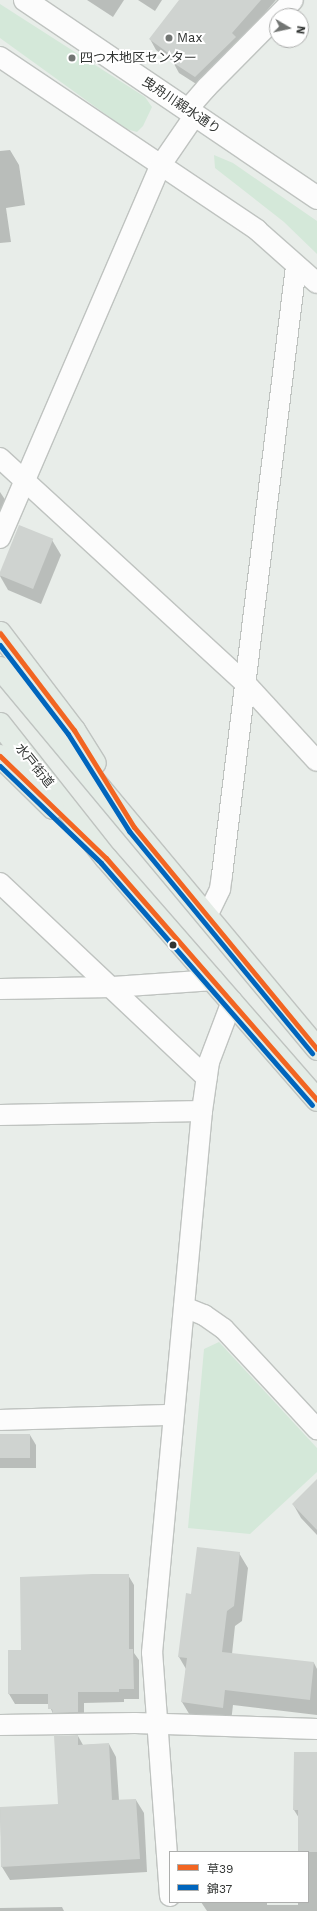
<!DOCTYPE html>
<meta charset="utf-8">
<style>
body{margin:0}
#map{position:relative;width:317px;height:1911px;overflow:hidden;background:#e8ede9;font-family:"Work Sans","Noto Sans JP",sans-serif}
div>[style]{position:absolute}
.green>*{inset:0;background:#d4e8d9}
.shadow>*{inset:0;background:#0003}
.building>*{inset:0;background:#cfd3d0;transform-origin:0 0}
.roads{filter:drop-shadow(1px 0 #bfc3c0) drop-shadow(-1px 0 #bfc3c0) drop-shadow(0 1px #bfc3c0) drop-shadow(0 -1px #bfc3c0)}
.minor>*{height:20px;margin:-10px;padding:0 10px;transform-origin:10px;border-radius:10px;background:#fcfcfc}
.tertiary>*{height:22px;margin:-11px;padding:0 11px;transform-origin:11px;border-radius:11px;background:#fcfcfc}
.trunk>*{height:22px;margin:-11px;padding:0 11px;transform-origin:11px;border-radius:11px;background:#e4ece6}
.bus-1>*{height:5px;margin:-2.5px;padding:0 2.5px;transform-origin:2.5px;border-radius:2.5px;background:#f26522}
.bus-2>*{height:5px;margin:-2.5px;padding:0 2.5px;transform-origin:2.5px;border-radius:2.5px;background:#0065bd}
.dots>*{width:11px;height:11px;translate:-50% -50%;box-sizing:border-box;border:2px solid #fff;border-radius:50%}
span{translate:-50% -50%;white-space:nowrap;text-align:center;line-height:1.15;-webkit-text-stroke:4px #fff;paint-order:stroke}
.poi-label{font-size:13px;color:#323533}
.left{translate:0 -50%;text-align:left}
.street-label{font-size:13px;color:#323533}
.legend{position:absolute;left:169px;top:1851px;width:140px;height:52px;box-sizing:border-box;background:#fff;border:1px solid #adaead;margin:0;padding:5px 7px;list-style:none;font-size:12px;color:#323533}
.legend li{display:flex;align-items:center;gap:8px;height:20px}
.legend b{width:20px;border:1px solid #adaead}
.north{position:absolute;left:269px;top:8px;width:40px;height:40px;box-sizing:border-box;background:#fff;border:1px solid #adaead;border-radius:50%;rotate:99deg;font-size:11px;font-weight:700;line-height:16px;text-align:center;color:#323533}
.north::after{content:'';display:block;margin:auto;width:14px;height:18px;background:#727573;clip-path:polygon(50% 0,100% 100%,50% 72%,0 100%)}
</style>
<div id="map">
<div class="green">
<div style="clip-path:polygon(0 4px,145px 97px,152px 107px,143px 126px,137px 132px,126px 129px,0 38px)"></div>
<div style="clip-path:polygon(214px 155px,233px 163px,317px 221px,317px 254px,284px 222px,215px 168px)"></div>
<div style="clip-path:polygon(219px 1342px,317px 1448px,317px 1472px,250px 1534px,188px 1528px,204px 1349px)"></div>
</div>
<div class="shadow">
<div style="clip-path:polygon(87px 0,124px 0,113px 17px)"></div>
<div style="clip-path:polygon(138px 0,162px 0,155px 11px)"></div>
<div style="clip-path:polygon(199px 0,276px 0,201px 87px,179px 73px,173px 62px,156px 50px,150px 39px)"></div>
<div style="clip-path:polygon(10px 150px,19px 165px,25px 205px,6px 208px,11px 242px,0 243px,0 151px)"></div>
<div style="clip-path:polygon(0 492px,8px 504px,0 511px)"></div>
<div style="clip-path:polygon(20px 526px,52px 540px,61px 555px,41px 604px,8px 590px,0 576px)"></div>
<div style="clip-path:polygon(0 1435px,30px 1435px,36px 1445px,36px 1468px,0 1468px)"></div>
<div style="clip-path:polygon(317px 1481px,317px 1535px,301px 1518px,293px 1504px)"></div>
<div style="clip-path:polygon(239px 1553px,248px 1568px,242px 1621px,235px 1626px,232px 1654px,314px 1663px,317px 1669px,317px 1715px,233px 1705px,231px 1722px,191px 1717px,182px 1702px,186px 1669px,179px 1657px,192px 1595px)"></div>
<div style="clip-path:polygon(128px 1575px,134px 1585px,134px 1653px,139px 1660px,139px 1699px,124px 1699px,124px 1702px,84px 1703px,84px 1723px,55px 1719px,49px 1704px,15px 1704px,9px 1694px,22px 1651px)"></div>
<div style="clip-path:polygon(78px 1736px,83px 1745px,109px 1744px,116px 1757px,119px 1800px,136px 1800px,144px 1813px,147px 1872px,10px 1880px,2px 1867px,0 1808px,59px 1805px)"></div>
<div style="clip-path:polygon(317px 1753px,317px 1911px,207px 1911px,201px 1902px,267px 1902px,267px 1905px,298px 1905px,298px 1902px,308px 1902px,308px 1852px,299px 1852px,299px 1818px,294px 1810px)"></div>
<div style="clip-path:polygon(62px 1907px,64px 1911px,0 1911px,0 1908px)"></div>
</div>
<div class="building">
<div style="clip-path:polygon(179px 0,261px 0,232px 33px,236px 37px,195px 77px,172px 62px,175px 58px,149px 39px)"></div>
<div style="left:19px;top:525px;width:37px;height:54px;rotate:22deg"></div>
<div style="left:0;top:1434px;width:30px;height:24px"></div>
<div style="clip-path:polygon(317px 1479px,317px 1530px,292px 1504px)"></div>
<div style="clip-path:polygon(197px 1547px,240px 1552px,234px 1606px,227px 1611px,222px 1652px,314px 1662px,310px 1700px,225px 1690px,223px 1708px,181px 1702px,187px 1658px,178px 1657px,186px 1593px,191px 1594px)"></div>
<div style="clip-path:polygon(93px 1574px,129px 1574px,129px 1649px,133px 1649px,134px 1689px,119px 1689px,119px 1692px,78px 1692px,78px 1712px,53px 1713px,52px 1709px,48px 1709px,48px 1694px,8px 1694px,8px 1650px,21px 1650px,20px 1577px)"></div>
<div style="clip-path:polygon(78px 1735px,78px 1745px,109px 1743px,112px 1800px,136px 1799px,140px 1859px,1px 1867px,0 1807px,58px 1804px,54px 1736px)"></div>
<div style="clip-path:polygon(294px 1752px,317px 1752px,317px 1852px,298px 1852px,298px 1810px,293px 1810px)"></div>
</div>
<div class="roads">
<div class="minor">
<div style="left:0;top:57px;width:310px;rotate:33.9deg"></div>
<div style="left:257px;top:230px;width:80px;rotate:41.5deg"></div>
<div style="left:187px;top:110px;width:30px;rotate:-49deg"></div>
<div style="left:207px;top:87px;width:122px;rotate:-45.3deg"></div>
<div style="left:0;top:458px;width:335px;rotate:42.6deg"></div>
<div style="left:247px;top:685px;width:103px;rotate:47.4deg"></div>
<div style="left:0;top:538px;width:405px;rotate:-66.7deg"></div>
<div style="left:160px;top:166px;width:62px;rotate:-55.5deg"></div>
<div style="left:0;top:883px;width:284px;rotate:43.3deg"></div>
<div style="left:207px;top:916px;width:30px;rotate:-64deg"></div>
<div style="left:220px;top:889px;width:14px;rotate:-82deg"></div>
<div style="left:222px;top:875px;width:613px;rotate:-83.07deg"></div>
<div style="left:0;top:989px;width:113px;rotate:-1deg"></div>
<div style="left:113px;top:987px;width:101px;rotate:-4deg"></div>
<div style="left:0;top:1115px;width:202px;rotate:-1.1deg"></div>
<div style="left:184px;top:1307px;width:22px;rotate:22deg"></div>
<div style="left:204px;top:1315px;width:24px;rotate:35deg"></div>
<div style="left:224px;top:1329px;width:137px;rotate:47.1deg"></div>
<div style="left:0;top:1420px;width:173px;rotate:-1.7deg"></div>
<div style="left:0;top:1725px;width:135px;rotate:-0.8deg"></div>
<div style="left:135px;top:1723px;width:182px;rotate:1.9deg"></div>
<div style="left:170px;top:1896px;width:244px;rotate:-94.2deg"></div>
<div style="left:152px;top:1653px;width:544px;rotate:-84.73deg"></div>
<div style="left:202px;top:1111px;width:49px;rotate:-81.9deg"></div>
<div style="left:209px;top:1062px;width:65px;rotate:-69.3deg"></div>
</div>
<div class="tertiary">
<div style="left:25px;top:0;width:353px;rotate:34.1deg"></div>
</div>
<div class="trunk">
<div style="left:0;top:633px;width:122px;rotate:52.7deg"></div>
<div style="left:74px;top:730px;width:39px;rotate:58deg"></div>
<div style="left:0;top:668px;width:496px;rotate:50.2deg"></div>
<div style="left:0;top:724px;width:171px;rotate:51.7deg"></div>
<div style="left:106px;top:858px;width:321px;rotate:48.9deg"></div>
<div style="left:0;top:756px;width:74px;rotate:44.5deg"></div>
</div>
</div>
<div class="bus-1">
<div style="left:0;top:633px;width:122px;rotate:52.7deg"></div>
<div style="left:74px;top:730px;width:114px;rotate:58.3deg"></div>
<div style="left:134px;top:827px;width:288px;rotate:50.5deg"></div>
<div style="left:0;top:756px;width:147px;rotate:43.9deg"></div>
<div style="left:106px;top:858px;width:321px;rotate:48.9deg"></div>
</div>
<div class="bus-2">
<div style="left:0;top:645px;width:112px;rotate:52.6deg"></div>
<div style="left:68px;top:734px;width:115px;rotate:57.8deg"></div>
<div style="left:129px;top:831px;width:288px;rotate:50.5deg"></div>
<div style="left:0;top:766px;width:140px;rotate:43.8deg"></div>
<div style="left:101px;top:863px;width:321px;rotate:48.9deg"></div>
</div>
<div class="dots">
<div style="left:169px;top:38px;background:#727573"></div>
<div style="left:72px;top:58px;background:#727573"></div>
<div style="left:173px;top:945px;background:#323533"></div>
</div>
<div class="poi-label">
<span class="left" style="left:177px;top:38px">Max</span>
<span class="left" style="left:80px;top:58px">四つ木地区センター</span>
</div>
<div class="street-label">
<span style="left:181px;top:106px;rotate:34deg">曳舟川親水通り</span>
<span style="left:34px;top:766px;rotate:51deg">水戸街道</span>
</div>
<ul class="legend">
<li><b style="height:5px;background:#f26522"></b>草39</li>
<li><b style="height:5px;background:#0065bd"></b>錦37</li>
</ul>
<div class="north">N</div>
</div>
